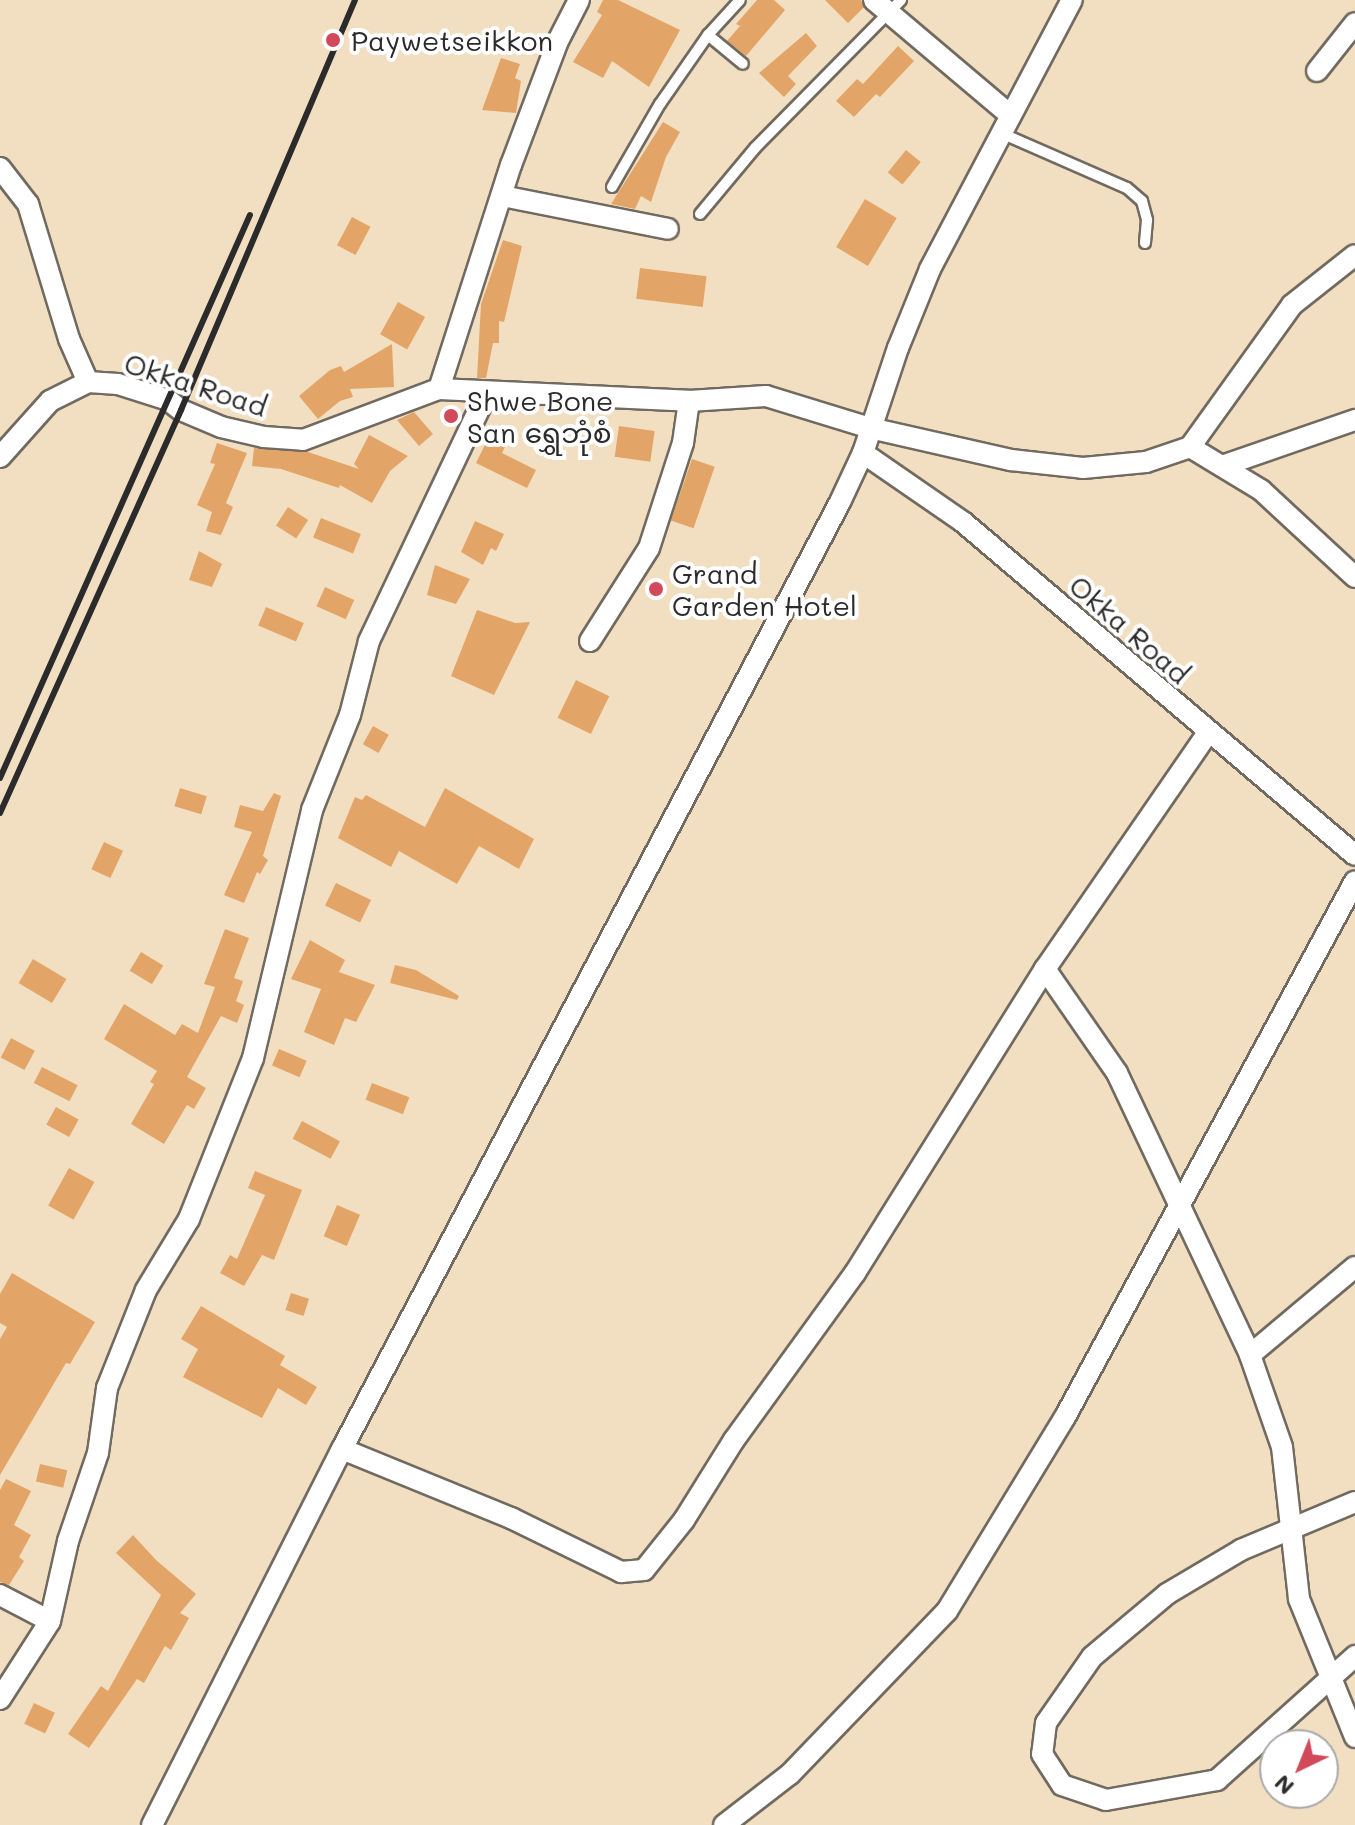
<!DOCTYPE html>
<meta charset="utf-8">
<style>
body{margin:0}
#map{position:relative;width:1355px;height:1825px;overflow:hidden;background:#f2dfc2;font-family:Mali,"Noto Sans Myanmar",sans-serif}
div>[style]{position:absolute}
.building>*{inset:0;background:#e3a567;transform-origin:0 0}
.roads{filter:drop-shadow(2px 0 #716a60) drop-shadow(-2px 0 #716a60) drop-shadow(0 2px #716a60) drop-shadow(0 -2px #716a60)}
.service>*{height:10px;margin:-5px;padding:0 5px;transform-origin:5px;border-radius:5px;background:#fff}
.minor>*{height:20px;margin:-10px;padding:0 10px;transform-origin:10px;border-radius:10px;background:#fff}
.rail>*{height:6px;margin:-3px;padding:0 3px;transform-origin:3px;border-radius:3px;background:#2b2b2b}
.dots>*{width:22px;height:22px;translate:-50% -50%;box-sizing:border-box;border:4px solid #fff;border-radius:50%}
span{translate:-50% -50%;white-space:nowrap;text-align:center;line-height:1.15;-webkit-text-stroke:8px #fff;paint-order:stroke}
.poi-label{font-size:28px;color:#2b2b2b}
.left{translate:0 -50%;text-align:left}
.street-label{font-size:28px;color:#2b2b2b}
.north{position:absolute;left:1259px;top:1729px;width:80px;height:80px;box-sizing:border-box;background:#fff;border:2px solid #aaa;border-radius:50%;rotate:223deg;font-size:22px;font-weight:700;line-height:32px;text-align:center;color:#2b2b2b}
.north::after{content:'';display:block;margin:auto;width:28px;height:36px;background:#d1495b;clip-path:polygon(50% 0,100% 100%,50% 72%,0 100%)}
</style>
<div id="map">
<div class="building">
<div style="clip-path:polygon(603px 0,618px 0,680px 30px,649px 87px,612px 61px,603px 78px,573px 62px,602px 15px,597px 12px)"></div>
<div style="clip-path:polygon(757px 0,774px 0,785px 10px,746px 56px,727px 41px,740px 26px,736px 24px)"></div>
<div style="clip-path:polygon(825px 0,861px 0,864px 7px,848px 23px)"></div>
<div style="clip-path:polygon(806px 33px,817px 46px,788px 76px,796px 84px,784px 97px,759px 73px)"></div>
<div style="clip-path:polygon(898px 46px,914px 61px,880px 97px,876px 94px,854px 117px,836px 101px,857px 79px,863px 84px)"></div>
<div style="clip-path:polygon(501px 58px,520px 64px,515px 78px,521px 81px,516px 113px,482px 110px)"></div>
<div style="clip-path:polygon(663px 122px,680px 132px,666px 157px,651px 202px,641px 196px,635px 209px,611px 204px)"></div>
<div style="left:906px;top:150px;width:19px;height:29px;rotate:39deg"></div>
<div style="left:865px;top:199px;width:37px;height:56px;rotate:31deg"></div>
<div style="left:352px;top:217px;width:21px;height:32px;rotate:28deg"></div>
<div style="clip-path:polygon(503px 240px,522px 246px,504px 322px,499px 321px,499px 343px,493px 343px,486px 378px,477px 378px,481px 304px)"></div>
<div style="left:640px;top:268px;width:67px;height:31px;rotate:7deg"></div>
<div style="left:398px;top:302px;width:31px;height:37px;rotate:29deg"></div>
<div style="clip-path:polygon(392px 344px,394px 387px,350px 389px,353px 397px,340px 401px,318px 419px,299px 396px,330px 370px,341px 366px,344px 372px)"></div>
<div style="clip-path:polygon(414px 412px,433px 434px,419px 446px,397px 420px)"></div>
<div style="clip-path:polygon(494px 426px,511px 434px,502px 453px,536px 470px,527px 488px,476px 463px)"></div>
<div style="left:619px;top:426px;width:36px;height:31px;rotate:8deg"></div>
<div style="clip-path:polygon(369px 435px,408px 456px,390px 471px,372px 503px,340px 485px,339px 488px,281px 469px,252px 466px,254px 448px,308px 452px,359px 469px,354px 464px)"></div>
<div style="clip-path:polygon(217px 443px,247px 453px,226px 503px,233px 507px,221px 535px,206px 531px,212px 512px,197px 505px,215px 464px,210px 463px)"></div>
<div style="left:692px;top:459px;width:24px;height:65px;rotate:19deg"></div>
<div style="left:288px;top:507px;width:24px;height:22px;rotate:33deg"></div>
<div style="left:321px;top:518px;width:43px;height:21px;rotate:22deg"></div>
<div style="clip-path:polygon(475px 521px,504px 534px,496px 551px,491px 548px,483px 565px,461px 552px)"></div>
<div style="clip-path:polygon(199px 551px,222px 564px,212px 587px,189px 580px)"></div>
<div style="clip-path:polygon(435px 565px,470px 579px,456px 604px,427px 595px)"></div>
<div style="left:325px;top:587px;width:32px;height:21px;rotate:24deg"></div>
<div style="left:266px;top:607px;width:41px;height:20px;rotate:23deg"></div>
<div style="clip-path:polygon(477px 610px,515px 623px,530px 622px,494px 695px,451px 676px)"></div>
<div style="left:576px;top:680px;width:37px;height:42px;rotate:26deg"></div>
<div style="left:373px;top:726px;width:18px;height:21px;rotate:29deg"></div>
<div style="left:180px;top:788px;width:28px;height:19px;rotate:17deg"></div>
<div style="clip-path:polygon(445px 788px,534px 839px,519px 869px,479px 846px,457px 884px,399px 851px,391px 867px,338px 838px,355px 797px,362px 800px,366px 795px,425px 827px)"></div>
<div style="clip-path:polygon(274px 793px,281px 796px,263px 856px,268px 860px,260px 874px,257px 872px,244px 903px,224px 895px,252px 832px,234px 827px,240px 805px,263px 811px)"></div>
<div style="left:104px;top:842px;width:21px;height:30px;rotate:25deg"></div>
<div style="left:336px;top:883px;width:39px;height:25px;rotate:26deg"></div>
<div style="clip-path:polygon(225px 929px,249px 938px,234px 978px,243px 981px,236px 1001px,244px 1005px,237px 1023px,221px 1016px,187px 1077px,206px 1088px,194px 1109px,187px 1105px,164px 1144px,131px 1124px,154px 1084px,150px 1082px,157px 1071px,104px 1039px,124px 1004px,175px 1035px,182px 1024px,198px 1033px,215px 987px,204px 984px)"></div>
<div style="clip-path:polygon(310px 940px,345px 960px,339px 972px,375px 985px,356px 1022px,345px 1018px,334px 1045px,304px 1032px,321px 989px,291px 979px)"></div>
<div style="left:141px;top:952px;width:26px;height:22px;rotate:31deg"></div>
<div style="left:33px;top:959px;width:39px;height:28px;rotate:31deg"></div>
<div style="clip-path:polygon(395px 965px,416px 970px,459px 996px,457px 1000px,390px 983px)"></div>
<div style="left:11px;top:1038px;width:27px;height:22px;rotate:28deg"></div>
<div style="left:279px;top:1049px;width:30px;height:18px;rotate:23deg"></div>
<div style="left:42px;top:1067px;width:40px;height:18px;rotate:27deg"></div>
<div style="left:372px;top:1083px;width:40px;height:18px;rotate:21deg"></div>
<div style="left:56px;top:1107px;width:26px;height:20px;rotate:29deg"></div>
<div style="left:302px;top:1121px;width:43px;height:20px;rotate:28deg"></div>
<div style="left:69px;top:1168px;width:29px;height:43px;rotate:29deg"></div>
<div style="clip-path:polygon(255px 1171px,302px 1190px,274px 1260px,262px 1255px,244px 1286px,220px 1273px,230px 1255px,237px 1259px,265px 1195px,248px 1188px)"></div>
<div style="left:337px;top:1205px;width:25px;height:34px;rotate:23deg"></div>
<div style="clip-path:polygon(12px 1273px,95px 1322px,70px 1364px,66px 1363px,0 1475px,0 1339px,7px 1327px,0 1323px,0 1294px)"></div>
<div style="left:291px;top:1293px;width:19px;height:18px;rotate:18deg"></div>
<div style="clip-path:polygon(201px 1306px,285px 1356px,280px 1365px,317px 1387px,306px 1405px,278px 1388px,262px 1418px,183px 1377px,198px 1349px,181px 1339px)"></div>
<div style="left:40px;top:1464px;width:28px;height:18px;rotate:13deg"></div>
<div style="clip-path:polygon(6px 1479px,31px 1491px,14px 1525px,31px 1535px,19px 1557px,24px 1561px,9px 1585px,0 1582px,0 1490px)"></div>
<div style="clip-path:polygon(133px 1535px,156px 1560px,196px 1594px,180px 1613px,189px 1618px,171px 1650px,165px 1646px,144px 1683px,137px 1679px,89px 1748px,68px 1734px,101px 1686px,108px 1691px,161px 1595px,116px 1553px)"></div>
<div style="left:34px;top:1703px;width:23px;height:23px;rotate:25deg"></div>
</div>
<div class="roads">
<div class="service">
<div style="left:708px;top:35px;width:45px;rotate:39.6deg"></div>
<div style="left:1001px;top:133px;width:137px;rotate:23.6deg"></div>
<div style="left:1127px;top:188px;width:20px;rotate:41deg"></div>
<div style="left:1142px;top:201px;width:20px;rotate:75deg"></div>
<div style="left:1147px;top:220px;width:23px;rotate:95deg"></div>
<div style="left:612px;top:187px;width:96px;rotate:-60deg"></div>
<div style="left:660px;top:104px;width:84px;rotate:-55.2deg"></div>
<div style="left:708px;top:35px;width:47px;rotate:-47.6deg"></div>
<div style="left:700px;top:214px;width:86px;rotate:-50.2deg"></div>
<div style="left:755px;top:148px;width:208px;rotate:-45.4deg"></div>
</div>
<div class="minor">
<div style="left:874px;top:0;width:178px;rotate:40.2deg"></div>
<div style="left:1317px;top:71px;width:61px;rotate:-51.6deg"></div>
<div style="left:0;top:168px;width:46px;rotate:52.1deg"></div>
<div style="left:28px;top:204px;width:141px;rotate:73.1deg"></div>
<div style="left:69px;top:339px;width:47px;rotate:66.2deg"></div>
<div style="left:502px;top:196px;width:169px;rotate:11.2deg"></div>
<div style="left:439px;top:389px;width:235px;rotate:-72.2deg"></div>
<div style="left:511px;top:165px;width:130px;rotate:-69.3deg"></div>
<div style="left:557px;top:43px;width:48px;rotate:-62.9deg"></div>
<div style="left:1190px;top:447px;width:83px;rotate:31.2deg"></div>
<div style="left:1261px;top:490px;width:128px;rotate:42.8deg"></div>
<div style="left:863px;top:453px;width:121px;rotate:34.6deg"></div>
<div style="left:963px;top:522px;width:514px;rotate:40.35deg"></div>
<div style="left:0;top:457px;width:75px;rotate:-48.2deg"></div>
<div style="left:50px;top:401px;width:42px;rotate:-26.6deg"></div>
<div style="left:88px;top:382px;width:30px;rotate:4deg"></div>
<div style="left:118px;top:384px;width:52px;rotate:17.7deg"></div>
<div style="left:168px;top:400px;width:16px;rotate:38deg"></div>
<div style="left:181px;top:410px;width:43px;rotate:23deg"></div>
<div style="left:221px;top:427px;width:44px;rotate:13.1deg"></div>
<div style="left:264px;top:437px;width:39px;rotate:4deg"></div>
<div style="left:303px;top:440px;width:145px;rotate:-20.6deg"></div>
<div style="left:439px;top:389px;width:250px;rotate:2.7deg"></div>
<div style="left:689px;top:401px;width:77px;rotate:-3.7deg"></div>
<div style="left:766px;top:396px;width:109px;rotate:17.1deg"></div>
<div style="left:870px;top:428px;width:145px;rotate:12.8deg"></div>
<div style="left:1011px;top:460px;width:72px;rotate:6.3deg"></div>
<div style="left:1083px;top:468px;width:63px;rotate:-5.4deg"></div>
<div style="left:1146px;top:462px;width:46px;rotate:-18.8deg"></div>
<div style="left:1190px;top:447px;width:175px;rotate:-54.3deg"></div>
<div style="left:1292px;top:305px;width:80px;rotate:-38.4deg"></div>
<div style="left:1222px;top:466px;width:141px;rotate:-19.1deg"></div>
<div style="left:590px;top:641px;width:110px;rotate:-57.6deg"></div>
<div style="left:649px;top:548px;width:110px;rotate:-72.1deg"></div>
<div style="left:683px;top:443px;width:42px;rotate:-81.9deg"></div>
<div style="left:1045px;top:969px;width:126px;rotate:55.3deg"></div>
<div style="left:1117px;top:1073px;width:312px;rotate:64.7deg"></div>
<div style="left:1250px;top:1355px;width:97px;rotate:70.8deg"></div>
<div style="left:1282px;top:1447px;width:153px;rotate:83.6deg"></div>
<div style="left:1299px;top:1599px;width:149px;rotate:67.9deg"></div>
<div style="left:1250px;top:1355px;width:137px;rotate:-40deg"></div>
<div style="left:342px;top:1449px;width:183px;rotate:22.2deg"></div>
<div style="left:511px;top:1518px;width:123px;rotate:26.1deg"></div>
<div style="left:621px;top:1572px;width:23px;rotate:-5deg"></div>
<div style="left:644px;top:1570px;width:64px;rotate:-51.3deg"></div>
<div style="left:684px;top:1520px;width:94px;rotate:-58deg"></div>
<div style="left:734px;top:1440px;width:206px;rotate:-54.1deg"></div>
<div style="left:855px;top:1273px;width:358px;rotate:-58deg"></div>
<div style="left:1045px;top:969px;width:287px;rotate:-55.4deg"></div>
<div style="left:1355px;top:1502px;width:124px;rotate:157.2deg"></div>
<div style="left:1241px;top:1550px;width:86px;rotate:149.3deg"></div>
<div style="left:1167px;top:1594px;width:98px;rotate:140deg"></div>
<div style="left:1092px;top:1657px;width:80px;rotate:124.9deg"></div>
<div style="left:1046px;top:1723px;width:31px;rotate:97deg"></div>
<div style="left:1042px;top:1754px;width:37px;rotate:57deg"></div>
<div style="left:1062px;top:1785px;width:46px;rotate:18.8deg"></div>
<div style="left:1106px;top:1800px;width:113px;rotate:-10.2deg"></div>
<div style="left:1217px;top:1780px;width:186px;rotate:-41.9deg"></div>
<div style="left:0;top:1595px;width:56px;rotate:27.5deg"></div>
<div style="left:0;top:1699px;width:93px;rotate:-57.3deg"></div>
<div style="left:50px;top:1621px;width:82px;rotate:-77.3deg"></div>
<div style="left:68px;top:1541px;width:93px;rotate:-71.2deg"></div>
<div style="left:98px;top:1453px;width:66px;rotate:-82.1deg"></div>
<div style="left:107px;top:1388px;width:105px;rotate:-68.3deg"></div>
<div style="left:146px;top:1290px;width:83px;rotate:-58.8deg"></div>
<div style="left:189px;top:1219px;width:173px;rotate:-68.3deg"></div>
<div style="left:253px;top:1058px;width:255px;rotate:-76.6deg"></div>
<div style="left:312px;top:810px;width:102px;rotate:-68.2deg"></div>
<div style="left:350px;top:715px;width:76px;rotate:-75.6deg"></div>
<div style="left:369px;top:641px;width:276px;rotate:-64.6deg"></div>
<div style="left:152px;top:1825px;width:421px;rotate:-63.2deg"></div>
<div style="left:342px;top:1449px;width:1070px;rotate:-62.26deg"></div>
<div style="left:840px;top:502px;width:54px;rotate:-64.9deg"></div>
<div style="left:863px;top:453px;width:111px;rotate:-71.6deg"></div>
<div style="left:898px;top:348px;width:85px;rotate:-67.9deg"></div>
<div style="left:930px;top:269px;width:304px;rotate:-62.2deg"></div>
<div style="left:724px;top:1825px;width:83px;rotate:-37.7deg"></div>
<div style="left:790px;top:1774px;width:226px;rotate:-46.1deg"></div>
<div style="left:947px;top:1611px;width:227px;rotate:-58.7deg"></div>
<div style="left:1065px;top:1417px;width:609px;rotate:-61.58deg"></div>
</div>
</div>
<div class="rail">
<div style="left:0;top:778px;width:616px;rotate:-66.06deg"></div>
<div style="left:0;top:813px;width:442px;rotate:-65.8deg"></div>
<div style="left:181px;top:410px;width:445px;rotate:-67deg"></div>
</div>
<div class="dots">
<div style="left:333px;top:40px;background:#d1495b"></div>
<div style="left:451px;top:416px;background:#d1495b"></div>
<div style="left:656px;top:589px;background:#d1495b"></div>
</div>
<div class="poi-label">
<span class="left" style="left:351px;top:40px">Paywetseikkon</span>
<span class="left" style="left:467px;top:416px">Shwe Bone<br>San ရွှေဘုံစံ</span>
<span class="left" style="left:672px;top:589px">Grand<br>Garden Hotel</span>
</div>
<div class="street-label">
<span style="left:196px;top:384px;rotate:18deg">Okka Road</span>
<span style="left:1130px;top:629px;rotate:41deg">Okka Road</span>
</div>
<div class="north">N</div>
</div>
